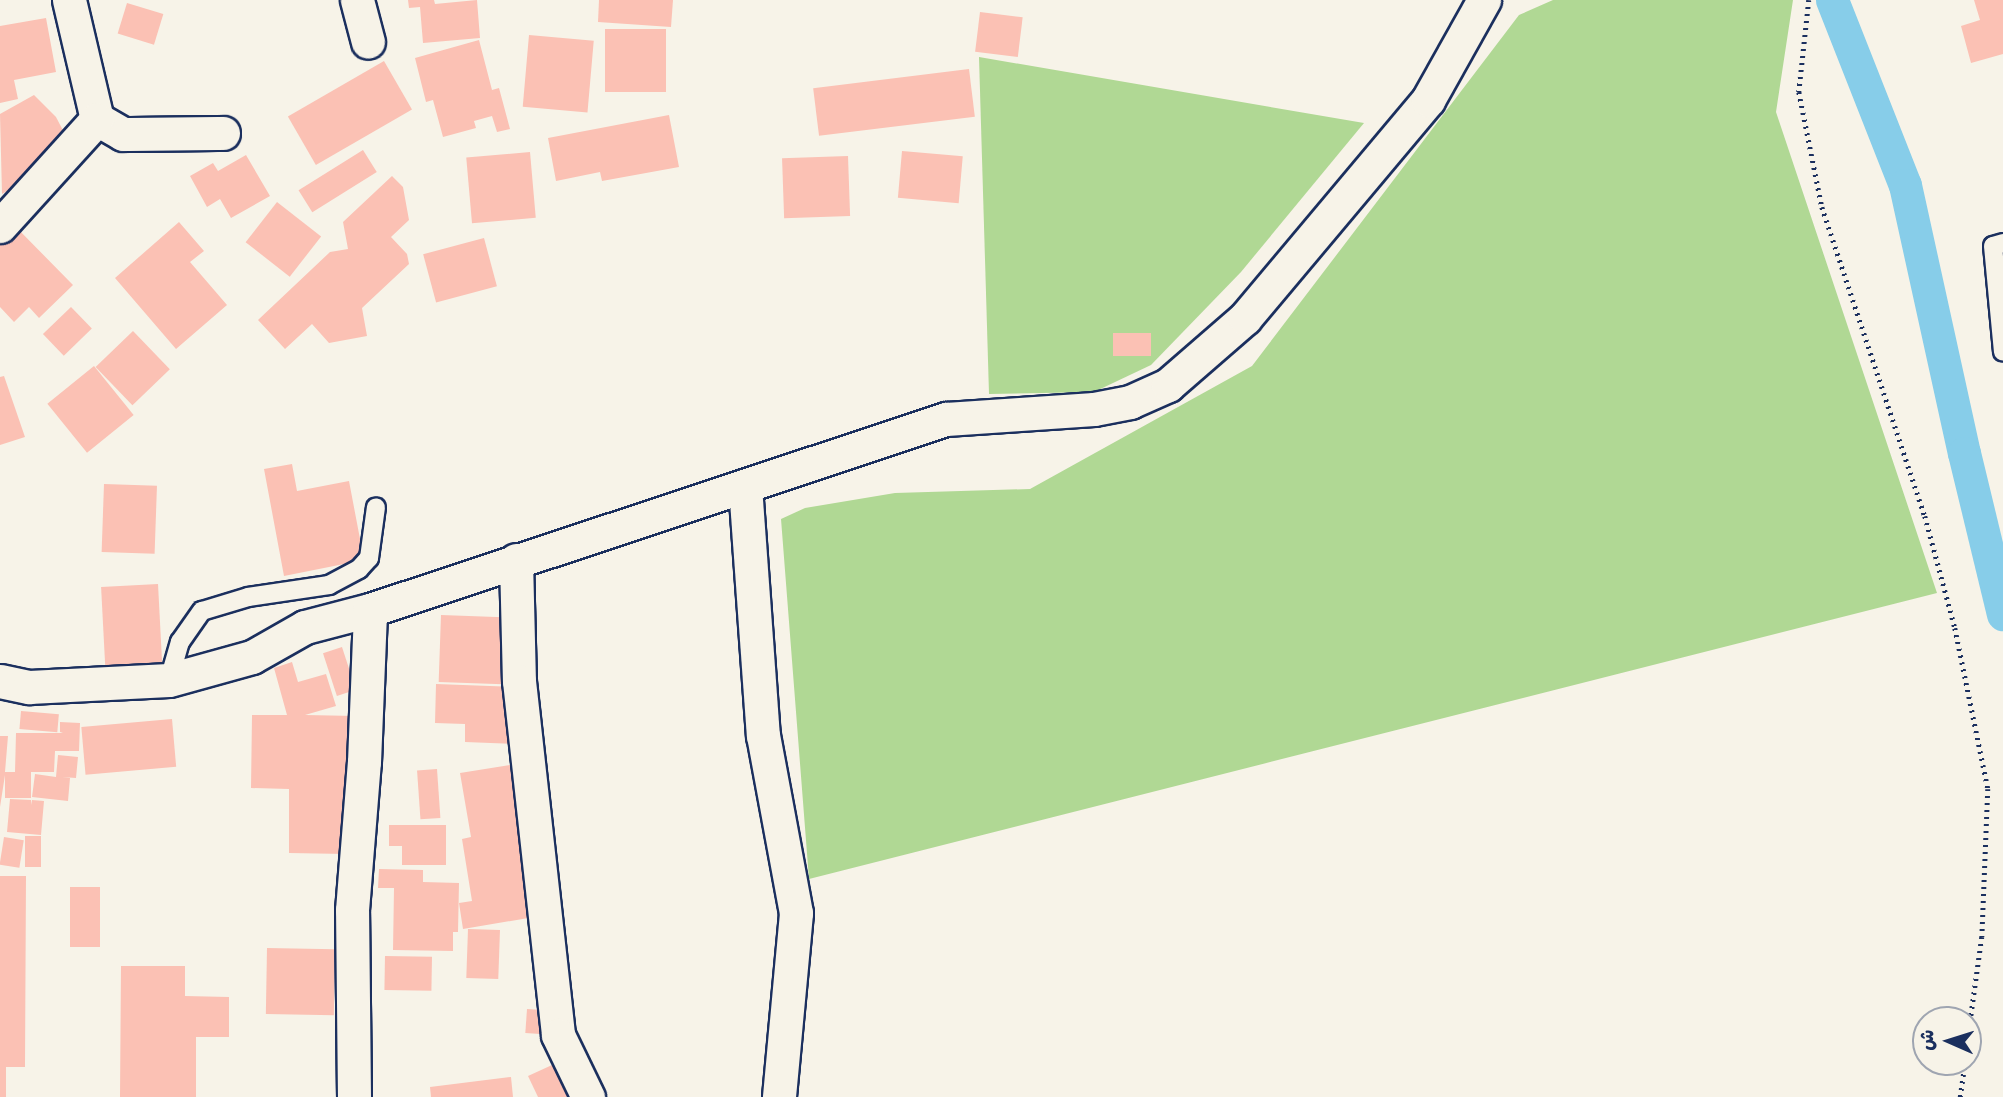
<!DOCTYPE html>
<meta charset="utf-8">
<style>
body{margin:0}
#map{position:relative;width:2003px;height:1097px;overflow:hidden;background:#f7f3e8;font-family:Kalam,"Playpen Sans Arabic",sans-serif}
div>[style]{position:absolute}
.green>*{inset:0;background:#b0d894}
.canal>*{height:33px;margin:-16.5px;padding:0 16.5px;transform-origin:16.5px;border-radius:16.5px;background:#87cde9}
.building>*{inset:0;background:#fbc1b4;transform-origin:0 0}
.path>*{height:4.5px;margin-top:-2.25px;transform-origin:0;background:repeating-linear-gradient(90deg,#1b2f5e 0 2px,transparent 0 7px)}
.roads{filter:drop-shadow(2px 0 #1b2f5e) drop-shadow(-2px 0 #1b2f5e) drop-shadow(0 2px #1b2f5e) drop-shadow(0 -2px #1b2f5e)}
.service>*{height:18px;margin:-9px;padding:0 9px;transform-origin:9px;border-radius:9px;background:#f7f3e8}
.minor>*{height:33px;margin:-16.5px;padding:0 16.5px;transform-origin:16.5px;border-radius:16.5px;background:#f7f3e8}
span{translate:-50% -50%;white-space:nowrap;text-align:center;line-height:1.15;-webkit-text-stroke:5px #f7f3e8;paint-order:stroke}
.north{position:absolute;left:1912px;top:1006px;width:70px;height:70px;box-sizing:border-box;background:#f7f3e8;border:2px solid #9fa5b1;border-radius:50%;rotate:273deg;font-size:19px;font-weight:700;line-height:28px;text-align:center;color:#1b2f5e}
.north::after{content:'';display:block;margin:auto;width:24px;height:32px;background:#1b2f5e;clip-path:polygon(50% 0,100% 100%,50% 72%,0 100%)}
</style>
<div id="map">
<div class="green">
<div style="clip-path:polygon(1553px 0,1793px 0,1776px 112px,1937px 593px,809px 879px,781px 519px,805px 508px,895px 493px,1030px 489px,1252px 366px,1519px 15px)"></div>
<div style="clip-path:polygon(979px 57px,1364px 123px,1241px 272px,1151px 365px,1094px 392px,989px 394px)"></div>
</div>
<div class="canal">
<div style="left:1832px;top:0;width:199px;rotate:68.5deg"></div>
<div style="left:1905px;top:185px;width:274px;rotate:77.6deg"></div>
<div style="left:1964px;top:453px;width:166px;rotate:76.4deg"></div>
</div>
<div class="building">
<div style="clip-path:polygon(408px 0,434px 0,435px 4px,477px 0,480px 38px,423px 43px,420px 7px,409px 8px)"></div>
<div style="clip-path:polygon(599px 0,673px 0,671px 27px,598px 22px)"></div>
<div style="clip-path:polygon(1974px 0,2003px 0,2003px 54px,1971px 63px,1961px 26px,1980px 20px)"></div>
<div style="left:127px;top:3px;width:38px;height:32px;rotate:17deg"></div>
<div style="left:980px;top:12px;width:43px;height:40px;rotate:7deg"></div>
<div style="clip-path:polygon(46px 18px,56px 72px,14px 80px,18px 99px,0 103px,0 26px)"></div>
<div style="left:605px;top:29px;width:61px;height:63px"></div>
<div style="left:529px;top:35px;width:65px;height:72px;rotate:5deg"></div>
<div style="clip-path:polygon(479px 40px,492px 90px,499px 88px,510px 129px,497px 132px,492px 116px,474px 121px,476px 128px,443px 137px,433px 100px,426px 102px,415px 58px)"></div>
<div style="left:384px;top:61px;width:56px;height:111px;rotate:60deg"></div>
<div style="left:969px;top:69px;width:48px;height:157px;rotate:83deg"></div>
<div style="clip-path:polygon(34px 95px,56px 117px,69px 142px,38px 173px,2px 194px,0 114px)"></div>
<div style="clip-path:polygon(669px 115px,679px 167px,602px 181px,600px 172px,556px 181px,548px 138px)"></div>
<div style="left:363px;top:150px;width:26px;height:76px;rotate:58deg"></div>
<div style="left:902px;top:151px;width:61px;height:47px;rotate:5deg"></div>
<div style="left:530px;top:152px;width:66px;height:64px;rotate:85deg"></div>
<div style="clip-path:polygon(246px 155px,270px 196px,231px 218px,220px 199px,207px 207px,190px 176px,213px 163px,218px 171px)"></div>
<div style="left:848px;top:156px;width:60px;height:66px;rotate:88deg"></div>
<div style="clip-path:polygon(392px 176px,403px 187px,409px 220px,391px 237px,407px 254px,409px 264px,362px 308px,367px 336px,329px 343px,312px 324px,285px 349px,258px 320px,330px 252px,348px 249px,343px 222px)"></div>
<div style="left:277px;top:202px;width:56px;height:51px;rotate:38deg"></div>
<div style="clip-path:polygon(179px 222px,204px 251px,190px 262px,227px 305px,176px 349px,115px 278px)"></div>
<div style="clip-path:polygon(13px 224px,73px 285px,39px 318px,29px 307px,14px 322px,0 307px,0 237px)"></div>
<div style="left:484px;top:238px;width:50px;height:63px;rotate:75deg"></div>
<div style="left:71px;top:307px;width:30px;height:39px;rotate:46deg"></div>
<div style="left:133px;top:331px;width:53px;height:52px;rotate:46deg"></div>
<div style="left:1113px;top:333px;width:38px;height:23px"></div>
<div style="left:94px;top:366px;width:63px;height:60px;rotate:51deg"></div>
<div style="clip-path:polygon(4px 376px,25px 437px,0 445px,0 377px)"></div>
<div style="clip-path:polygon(292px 464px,297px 491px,349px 481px,364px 560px,284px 576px,264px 469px)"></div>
<div style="left:104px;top:484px;width:53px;height:68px;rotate:2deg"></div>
<div style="left:158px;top:584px;width:82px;height:57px;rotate:87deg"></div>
<div style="left:441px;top:615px;width:74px;height:67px;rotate:2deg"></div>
<div style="left:342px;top:647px;width:45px;height:20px;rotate:72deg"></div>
<div style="clip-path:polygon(292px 662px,298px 682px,326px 674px,336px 706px,305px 715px,356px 716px,346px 854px,289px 853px,289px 789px,251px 788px,252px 715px,287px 715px,274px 668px)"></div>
<div style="clip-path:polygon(436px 684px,516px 687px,515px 744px,465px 742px,465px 724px,435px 723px)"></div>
<div style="left:21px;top:711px;width:38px;height:18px;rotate:5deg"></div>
<div style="left:172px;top:719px;width:48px;height:91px;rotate:85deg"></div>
<div style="clip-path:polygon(60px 722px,80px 723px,79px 751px,55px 751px,54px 772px,31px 772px,31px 798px,5px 798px,5px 775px,0 807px,0 736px,8px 736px,5px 772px,15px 772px,16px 733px,63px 733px,60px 732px)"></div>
<div style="clip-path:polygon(58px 755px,78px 757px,76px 778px,62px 777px,70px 778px,68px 801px,32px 797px,35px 774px,56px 777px)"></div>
<div style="clip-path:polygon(529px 762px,540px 916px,463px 929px,459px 903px,472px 901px,462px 839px,471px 837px,460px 773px)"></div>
<div style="left:437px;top:769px;width:49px;height:20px;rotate:86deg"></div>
<div style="clip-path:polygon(10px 799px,31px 800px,31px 805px,32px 800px,44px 801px,41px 835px,7px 832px)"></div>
<div style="clip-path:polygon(389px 825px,446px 825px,446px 865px,402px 865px,402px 846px,389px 846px)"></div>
<div style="left:25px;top:836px;width:16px;height:31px"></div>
<div style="left:4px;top:837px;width:20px;height:28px;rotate:9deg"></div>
<div style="clip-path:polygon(379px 869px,423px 870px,423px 882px,459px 883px,458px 932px,453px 932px,453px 951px,393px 950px,394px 888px,378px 888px)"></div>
<div style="clip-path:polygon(0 876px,26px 876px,25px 1067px,6px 1067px,6px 1097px,0 1097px)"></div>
<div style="left:70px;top:887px;width:30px;height:60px"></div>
<div style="left:468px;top:929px;width:32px;height:49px;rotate:2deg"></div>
<div style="left:267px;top:948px;width:68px;height:66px;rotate:1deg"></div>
<div style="left:385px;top:956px;width:47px;height:34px;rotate:1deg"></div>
<div style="clip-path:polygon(121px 966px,185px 966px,185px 996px,229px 997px,229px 1037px,196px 1037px,196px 1097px,120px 1097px)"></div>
<div style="left:527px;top:1009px;width:26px;height:24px;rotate:4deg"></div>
<div style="clip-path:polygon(563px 1060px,580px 1097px,538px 1097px,528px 1076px)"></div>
<div style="clip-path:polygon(511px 1077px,513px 1097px,431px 1097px,430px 1087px)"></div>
</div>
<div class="path">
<div style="left:1809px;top:0;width:93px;rotate:96.2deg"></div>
<div style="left:1799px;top:92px;width:117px;rotate:78.7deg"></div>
<div style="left:1822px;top:207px;width:326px;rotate:71.6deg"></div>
<div style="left:1925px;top:516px;width:116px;rotate:75deg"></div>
<div style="left:1955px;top:628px;width:164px;rotate:78.4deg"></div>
<div style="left:1988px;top:789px;width:148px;rotate:92.3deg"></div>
<div style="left:1982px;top:937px;width:102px;rotate:97.9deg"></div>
<div style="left:1960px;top:1097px;width:35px;rotate:-82deg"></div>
</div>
<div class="roads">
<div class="service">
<div style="left:2003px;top:243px;width:10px;rotate:163deg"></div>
<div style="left:1993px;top:246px;width:106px;rotate:84.6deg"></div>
<div style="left:169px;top:680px;width:40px;rotate:-74deg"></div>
<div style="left:180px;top:642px;width:38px;rotate:-55deg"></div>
<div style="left:202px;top:611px;width:48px;rotate:-16.9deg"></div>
<div style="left:248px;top:597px;width:82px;rotate:-8.4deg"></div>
<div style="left:329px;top:585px;width:34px;rotate:-28deg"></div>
<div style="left:359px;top:569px;width:15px;rotate:-48deg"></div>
<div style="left:369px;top:558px;width:51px;rotate:-82.2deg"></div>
</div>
<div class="minor">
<div style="left:69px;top:0;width:122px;rotate:76.8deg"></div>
<div style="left:97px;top:119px;width:30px;rotate:30deg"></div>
<div style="left:123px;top:134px;width:100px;rotate:-0.6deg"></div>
<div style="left:357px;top:0;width:43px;rotate:75.3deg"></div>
<div style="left:0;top:226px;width:144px;rotate:-47.8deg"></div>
<div style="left:745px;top:486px;width:250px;rotate:85.9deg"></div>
<div style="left:763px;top:735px;width:181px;rotate:79.5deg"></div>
<div style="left:796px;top:913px;width:185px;rotate:95.3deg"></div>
<div style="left:516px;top:560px;width:121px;rotate:88.6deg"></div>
<div style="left:519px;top:681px;width:356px;rotate:83.7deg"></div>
<div style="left:558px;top:1035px;width:69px;rotate:64.2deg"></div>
<div style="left:0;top:681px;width:30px;rotate:12deg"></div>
<div style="left:29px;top:687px;width:140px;rotate:-2.9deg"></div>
<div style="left:169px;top:680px;width:86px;rotate:-15.5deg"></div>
<div style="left:252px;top:657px;width:61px;rotate:-29.5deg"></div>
<div style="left:305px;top:627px;width:67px;rotate:-14.7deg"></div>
<div style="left:370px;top:610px;width:607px;rotate:-18.35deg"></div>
<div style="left:946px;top:419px;width:148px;rotate:-3.9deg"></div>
<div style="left:1094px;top:409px;width:37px;rotate:-11deg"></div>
<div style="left:1130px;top:402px;width:42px;rotate:-24.1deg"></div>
<div style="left:1168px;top:385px;width:102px;rotate:-41deg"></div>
<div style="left:1245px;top:318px;width:285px;rotate:-50deg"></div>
<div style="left:1428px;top:100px;width:115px;rotate:-60.8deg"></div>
<div style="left:354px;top:1097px;width:187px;rotate:-90.6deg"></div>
<div style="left:352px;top:910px;width:148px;rotate:-85.4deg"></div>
<div style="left:364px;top:762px;width:152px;rotate:-87.7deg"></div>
</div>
</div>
<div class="north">ش</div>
</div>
